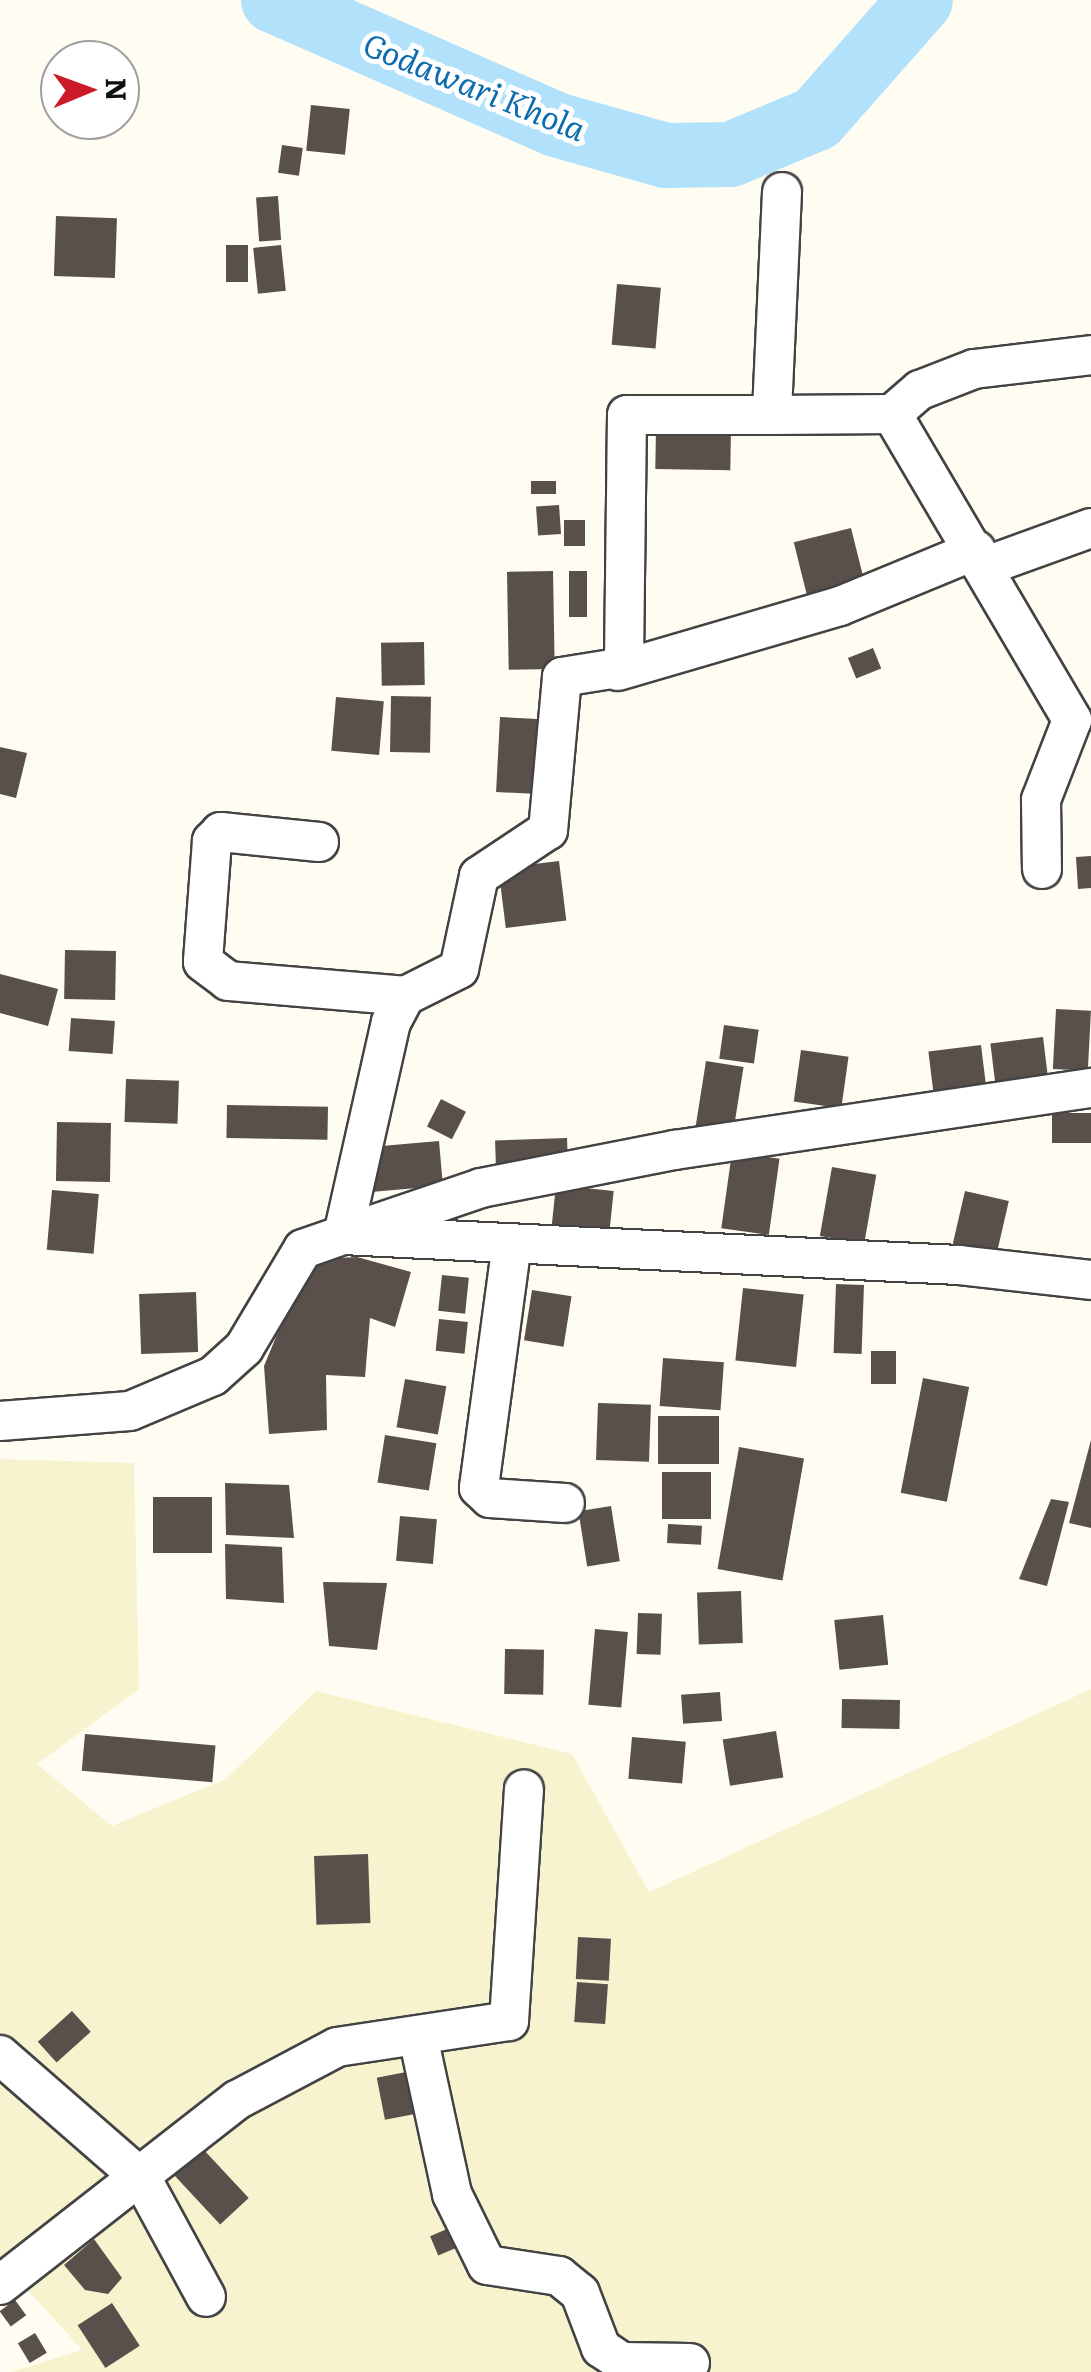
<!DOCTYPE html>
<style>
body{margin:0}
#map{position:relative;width:1091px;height:2372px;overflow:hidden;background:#fffcf2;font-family:Literata,serif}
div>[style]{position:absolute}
.farmland>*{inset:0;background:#f8f3cf}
.river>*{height:65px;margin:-32.5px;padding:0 32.5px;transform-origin:32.5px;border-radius:32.5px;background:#b2e2fb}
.building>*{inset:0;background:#59504b;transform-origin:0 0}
.roads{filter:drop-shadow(2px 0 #434343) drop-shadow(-2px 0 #434343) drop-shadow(0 2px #434343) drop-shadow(0 -2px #434343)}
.street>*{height:38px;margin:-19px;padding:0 19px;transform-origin:19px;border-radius:19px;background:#fff}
span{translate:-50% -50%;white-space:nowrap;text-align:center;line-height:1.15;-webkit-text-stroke:10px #fff;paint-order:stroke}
.water-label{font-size:32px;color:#0c6dae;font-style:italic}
.north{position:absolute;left:40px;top:40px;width:100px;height:100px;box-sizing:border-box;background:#fff;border:2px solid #9f9f9f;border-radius:50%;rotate:89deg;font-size:28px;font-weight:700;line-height:40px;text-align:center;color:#101010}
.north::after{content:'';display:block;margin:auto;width:35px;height:45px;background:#cd1a28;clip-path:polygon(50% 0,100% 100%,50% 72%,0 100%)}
</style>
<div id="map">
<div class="farmland">
<div style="clip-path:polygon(0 1459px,134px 1463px,139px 1689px,37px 1764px,112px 1826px,226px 1779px,316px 1691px,572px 1754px,649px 1892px,1091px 1689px,1091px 2372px,11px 2372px,82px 2350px,0 2259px)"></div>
</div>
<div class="river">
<div style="left:273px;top:0;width:308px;rotate:23.7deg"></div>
<div style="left:555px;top:124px;width:114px;rotate:15.7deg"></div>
<div style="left:665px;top:155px;width:65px;rotate:-0.9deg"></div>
<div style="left:730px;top:154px;width:93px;rotate:-22.7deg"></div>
<div style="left:816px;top:118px;width:157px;rotate:-48.6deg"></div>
</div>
<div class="building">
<div style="left:311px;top:105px;width:39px;height:46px;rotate:6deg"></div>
<div style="left:282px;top:145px;width:21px;height:28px;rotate:8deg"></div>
<div style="left:278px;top:196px;width:44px;height:22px;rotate:86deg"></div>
<div style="left:56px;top:216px;width:61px;height:60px;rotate:2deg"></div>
<div style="left:226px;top:245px;width:22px;height:37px"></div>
<div style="left:281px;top:245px;width:46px;height:28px;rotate:84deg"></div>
<div style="left:617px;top:284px;width:44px;height:61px;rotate:5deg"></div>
<div style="left:656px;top:428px;width:75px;height:41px;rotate:1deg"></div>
<div style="left:556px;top:481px;width:13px;height:25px;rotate:90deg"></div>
<div style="left:559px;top:505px;width:29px;height:23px;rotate:86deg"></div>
<div style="left:564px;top:520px;width:21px;height:26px"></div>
<div style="left:851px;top:528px;width:55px;height:59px;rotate:76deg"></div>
<div style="left:553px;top:571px;width:98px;height:46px;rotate:89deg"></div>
<div style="left:569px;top:571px;width:18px;height:46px"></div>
<div style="left:424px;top:642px;width:43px;height:43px;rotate:89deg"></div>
<div style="left:873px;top:648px;width:22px;height:27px;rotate:68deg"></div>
<div style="left:391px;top:696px;width:40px;height:56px;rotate:1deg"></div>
<div style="left:336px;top:697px;width:48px;height:54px;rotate:5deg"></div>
<div style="left:500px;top:717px;width:52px;height:75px;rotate:3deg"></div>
<div style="clip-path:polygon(0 747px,27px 753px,16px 798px,0 794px)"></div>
<div style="clip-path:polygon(1091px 856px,1091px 888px,1078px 889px,1076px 857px)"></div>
<div style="left:559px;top:861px;width:60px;height:61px;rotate:83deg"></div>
<div style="left:65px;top:950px;width:51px;height:49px;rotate:1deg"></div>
<div style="clip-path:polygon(0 974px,58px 989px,48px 1026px,0 1013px)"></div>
<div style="left:1056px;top:1009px;width:35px;height:60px;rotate:3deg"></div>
<div style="left:71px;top:1018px;width:44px;height:33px;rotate:4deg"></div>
<div style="left:724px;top:1025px;width:35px;height:34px;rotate:8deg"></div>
<div style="left:1043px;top:1037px;width:41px;height:53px;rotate:83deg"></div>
<div style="left:981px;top:1045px;width:41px;height:53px;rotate:83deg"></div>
<div style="left:801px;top:1050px;width:48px;height:52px;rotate:8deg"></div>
<div style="left:706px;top:1061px;width:38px;height:74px;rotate:9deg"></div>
<div style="left:126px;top:1079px;width:53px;height:43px;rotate:2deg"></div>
<div style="left:441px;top:1099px;width:28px;height:31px;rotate:27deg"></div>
<div style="left:227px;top:1105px;width:101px;height:33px;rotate:1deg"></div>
<div style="left:1091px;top:1113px;width:30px;height:39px;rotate:90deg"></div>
<div style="left:57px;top:1122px;width:54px;height:59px;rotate:1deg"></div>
<div style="left:567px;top:1138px;width:31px;height:72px;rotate:88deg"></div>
<div style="left:439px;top:1141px;width:45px;height:75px;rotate:85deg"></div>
<div style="left:732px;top:1152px;width:48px;height:77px;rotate:8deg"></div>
<div style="left:832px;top:1167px;width:45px;height:70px;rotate:10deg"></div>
<div style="left:556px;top:1185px;width:58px;height:50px;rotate:6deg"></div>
<div style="left:52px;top:1190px;width:47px;height:60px;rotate:5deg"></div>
<div style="left:965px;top:1191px;width:45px;height:54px;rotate:13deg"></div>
<div style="clip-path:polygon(357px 1257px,411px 1272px,395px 1327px,370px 1318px,365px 1377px,326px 1375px,327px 1430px,269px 1434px,264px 1366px,299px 1281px,320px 1259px)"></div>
<div style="left:442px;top:1275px;width:27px;height:36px;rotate:6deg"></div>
<div style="left:836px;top:1284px;width:28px;height:69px;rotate:2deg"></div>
<div style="left:743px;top:1288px;width:61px;height:73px;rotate:6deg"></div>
<div style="left:532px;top:1290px;width:40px;height:51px;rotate:9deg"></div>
<div style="left:196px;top:1292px;width:60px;height:57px;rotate:88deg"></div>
<div style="left:439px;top:1319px;width:29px;height:32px;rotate:6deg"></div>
<div style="left:871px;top:1351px;width:25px;height:33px"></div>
<div style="left:663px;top:1358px;width:61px;height:48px;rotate:4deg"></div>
<div style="left:923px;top:1378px;width:47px;height:117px;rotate:11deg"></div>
<div style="left:405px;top:1379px;width:42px;height:49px;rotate:10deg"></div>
<div style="left:598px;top:1403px;width:53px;height:57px;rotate:2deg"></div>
<div style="left:658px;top:1416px;width:61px;height:48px"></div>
<div style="left:385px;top:1435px;width:52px;height:48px;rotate:9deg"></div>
<div style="clip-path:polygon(1091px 1440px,1091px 1528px,1069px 1523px)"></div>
<div style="left:739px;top:1447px;width:66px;height:124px;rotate:10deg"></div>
<div style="left:662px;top:1472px;width:49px;height:47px"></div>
<div style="clip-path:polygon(225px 1483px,289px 1485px,294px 1538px,226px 1535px)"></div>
<div style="left:153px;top:1497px;width:59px;height:56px"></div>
<div style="clip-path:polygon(1051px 1499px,1069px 1502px,1047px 1586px,1019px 1579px)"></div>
<div style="left:611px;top:1506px;width:56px;height:33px;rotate:81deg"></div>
<div style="left:400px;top:1516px;width:37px;height:45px;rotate:5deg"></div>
<div style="left:668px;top:1524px;width:34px;height:19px;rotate:3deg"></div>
<div style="clip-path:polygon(225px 1544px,282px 1547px,284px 1603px,226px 1599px)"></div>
<div style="clip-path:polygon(323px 1582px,387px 1583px,377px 1650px,329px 1646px)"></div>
<div style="left:741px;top:1591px;width:52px;height:44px;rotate:88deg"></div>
<div style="left:638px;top:1613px;width:24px;height:41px;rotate:2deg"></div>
<div style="left:883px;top:1615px;width:50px;height:49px;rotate:84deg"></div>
<div style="left:595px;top:1629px;width:33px;height:76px;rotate:5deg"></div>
<div style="left:505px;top:1649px;width:39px;height:45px;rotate:1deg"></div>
<div style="left:720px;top:1692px;width:29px;height:39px;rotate:86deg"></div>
<div style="left:842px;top:1699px;width:58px;height:29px;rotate:1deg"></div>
<div style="left:776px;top:1731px;width:47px;height:54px;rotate:81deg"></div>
<div style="left:85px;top:1734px;width:131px;height:37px;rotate:5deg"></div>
<div style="left:632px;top:1737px;width:54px;height:42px;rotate:5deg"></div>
<div style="left:368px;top:1854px;width:69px;height:54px;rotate:88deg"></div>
<div style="left:578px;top:1937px;width:33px;height:42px;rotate:3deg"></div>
<div style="left:577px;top:1982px;width:31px;height:40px;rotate:4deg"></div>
<div style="left:72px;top:2011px;width:28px;height:46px;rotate:48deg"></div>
<div style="left:416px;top:2070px;width:43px;height:40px;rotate:79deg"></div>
<div style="left:203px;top:2149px;width:67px;height:39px;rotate:47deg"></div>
<div style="left:454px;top:2226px;width:21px;height:26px;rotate:67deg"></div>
<div style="clip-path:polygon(94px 2239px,122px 2278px,108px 2294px,85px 2290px,64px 2265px)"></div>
<div style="left:15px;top:2300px;width:19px;height:19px;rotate:54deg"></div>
<div style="left:112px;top:2303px;width:51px;height:41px;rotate:57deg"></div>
<div style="left:35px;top:2333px;width:23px;height:20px;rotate:59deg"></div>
</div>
<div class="roads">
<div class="street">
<div style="left:782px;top:192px;width:223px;rotate:92.6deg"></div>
<div style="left:772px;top:415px;width:145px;rotate:180deg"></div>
<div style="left:627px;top:415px;width:252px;rotate:90.7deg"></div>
<div style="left:624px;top:667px;width:63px;rotate:170.8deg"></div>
<div style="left:562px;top:677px;width:154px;rotate:95.2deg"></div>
<div style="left:548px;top:830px;width:83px;rotate:146.3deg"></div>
<div style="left:479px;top:876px;width:95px;rotate:102.1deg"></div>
<div style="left:459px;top:969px;width:60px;rotate:153.4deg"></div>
<div style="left:405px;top:996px;width:30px;rotate:118deg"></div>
<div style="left:391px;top:1022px;width:218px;rotate:102.7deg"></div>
<div style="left:343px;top:1235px;width:146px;rotate:-18.8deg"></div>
<div style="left:481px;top:1188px;width:198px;rotate:-11.1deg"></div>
<div style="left:675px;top:1150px;width:421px;rotate:-8.5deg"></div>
<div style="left:892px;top:414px;width:355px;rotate:59.5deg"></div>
<div style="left:1072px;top:720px;width:86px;rotate:111.2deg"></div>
<div style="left:1041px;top:800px;width:69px;rotate:89.2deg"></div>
<div style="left:772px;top:415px;width:120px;rotate:-0.5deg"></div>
<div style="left:892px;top:414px;width:37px;rotate:-41deg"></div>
<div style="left:920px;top:390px;width:58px;rotate:-21.3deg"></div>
<div style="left:974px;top:369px;width:118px;rotate:-6.8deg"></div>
<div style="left:986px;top:566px;width:112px;rotate:-19.9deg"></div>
<div style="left:618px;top:671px;width:231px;rotate:-16.3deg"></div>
<div style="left:840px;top:606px;width:147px;rotate:-22.4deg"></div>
<div style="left:319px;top:842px;width:99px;rotate:-174.2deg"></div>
<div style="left:221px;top:832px;width:13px;rotate:135deg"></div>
<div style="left:212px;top:841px;width:121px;rotate:94.3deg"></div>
<div style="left:203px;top:962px;width:31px;rotate:37deg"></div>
<div style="left:228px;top:981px;width:178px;rotate:4.8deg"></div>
<div style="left:512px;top:1243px;width:247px;rotate:97.7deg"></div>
<div style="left:479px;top:1488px;width:15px;rotate:42deg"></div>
<div style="left:490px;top:1498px;width:75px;rotate:3.8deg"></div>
<div style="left:0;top:1421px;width:130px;rotate:-4.4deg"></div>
<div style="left:130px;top:1411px;width:90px;rotate:-22.9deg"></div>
<div style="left:213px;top:1376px;width:42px;rotate:-42.1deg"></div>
<div style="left:244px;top:1348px;width:115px;rotate:-59.2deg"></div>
<div style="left:303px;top:1249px;width:42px;rotate:-19.3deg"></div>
<div style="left:343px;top:1235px;width:617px;rotate:2.79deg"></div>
<div style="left:959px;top:1265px;width:133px;rotate:6.5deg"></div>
<div style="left:419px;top:2041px;width:157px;rotate:77.8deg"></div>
<div style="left:452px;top:2194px;width:79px;rotate:63.8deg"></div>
<div style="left:487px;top:2265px;width:73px;rotate:8.7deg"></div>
<div style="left:559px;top:2276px;width:27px;rotate:39deg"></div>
<div style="left:580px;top:2293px;width:59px;rotate:69.1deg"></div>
<div style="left:601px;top:2348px;width:25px;rotate:34deg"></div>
<div style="left:622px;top:2362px;width:68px;rotate:0.8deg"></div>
<div style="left:0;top:2055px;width:189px;rotate:41.1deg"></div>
<div style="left:142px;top:2179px;width:134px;rotate:61.5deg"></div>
<div style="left:0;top:2285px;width:301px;rotate:-38deg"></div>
<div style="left:237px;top:2100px;width:113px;rotate:-27.9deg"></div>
<div style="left:337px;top:2047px;width:174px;rotate:-8.6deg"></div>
<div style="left:509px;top:2021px;width:232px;rotate:-86.3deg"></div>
</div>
</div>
<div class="water-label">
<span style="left:475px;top:85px;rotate:22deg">Godawari Khola</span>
</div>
<div class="north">N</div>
</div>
